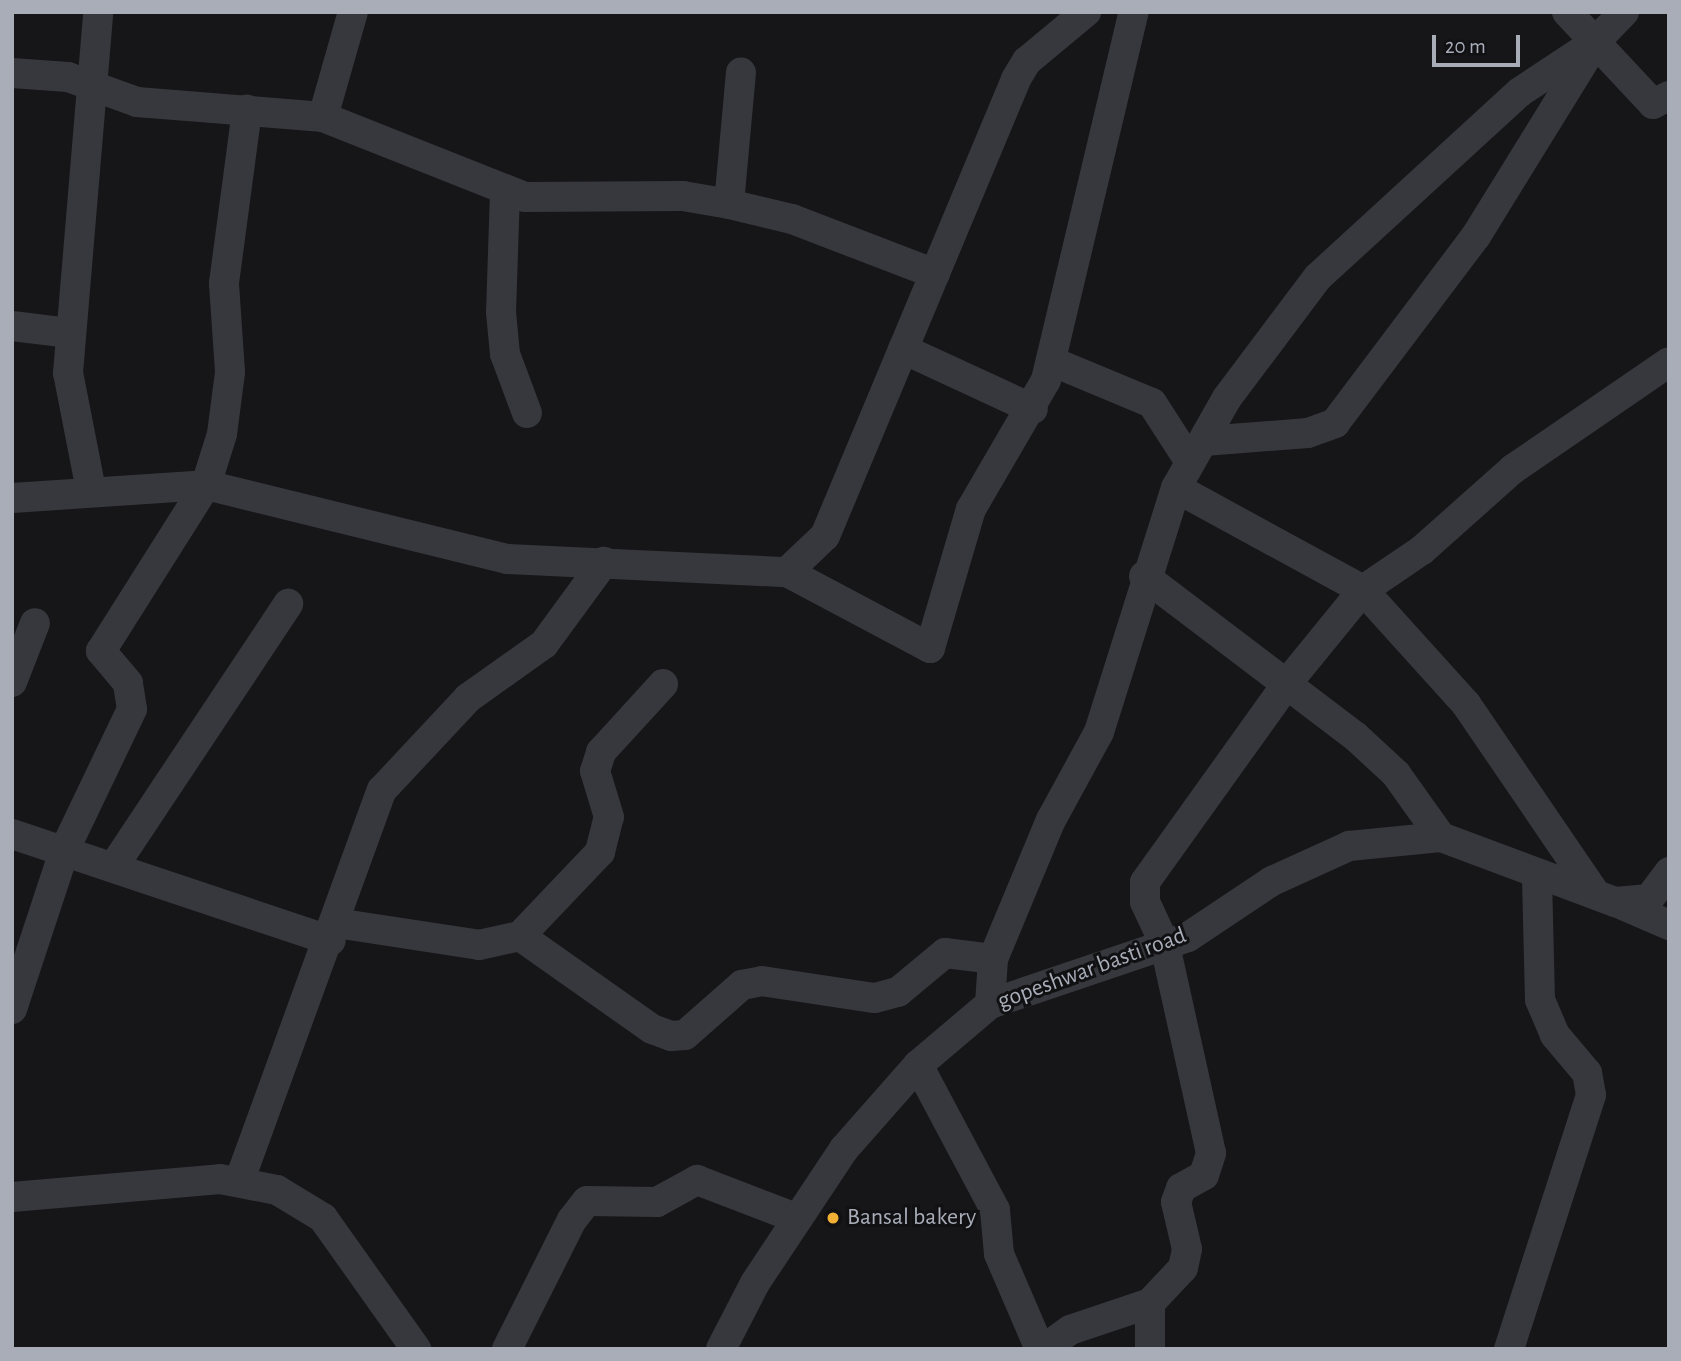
<!DOCTYPE html>
<style>
body{margin:0}
#map{position:relative;width:1681px;height:1361px;overflow:hidden;background:#161618;font-family:"Alegreya Sans",sans-serif}
div>[style]{position:absolute}
.minor>*{height:30px;margin:-15px;padding:0 15px;transform-origin:15px;border-radius:15px;background:#37383d}
.dots>*{width:19px;height:19px;translate:-50% -50%;box-sizing:border-box;border:4px solid #111113;border-radius:50%}
span{translate:-50% -50%;white-space:nowrap;text-align:center;line-height:1.15;-webkit-text-stroke:6px #111113;paint-order:stroke}
.street-label{font-size:24px;color:#a8adb8}
.poi-label{font-size:24px;color:#a8adb8}
.left{translate:0 -50%;text-align:left}
.frame{position:absolute;inset:0;border:14px solid #a8adb8;pointer-events:none}
.scale{position:absolute;left:1432px;top:35px;width:88px;height:32px;box-sizing:border-box;border:4px solid #a8adb8;border-top:0;padding-left:9px;font-size:21px;line-height:24px;white-space:nowrap;color:#a8adb8;-webkit-text-stroke:5px #111113;paint-order:stroke}
</style>
<div id="map">
<div class="minor">
<div style="left:1567px;top:12px;width:126px;rotate:46.9deg"></div>
<div style="left:1653px;top:104px;width:18px;rotate:-27deg"></div>
<div style="left:12px;top:73px;width:56px;rotate:4.1deg"></div>
<div style="left:68px;top:77px;width:73px;rotate:19.9deg"></div>
<div style="left:137px;top:102px;width:187px;rotate:4.6deg"></div>
<div style="left:323px;top:117px;width:217px;rotate:21.6deg"></div>
<div style="left:525px;top:197px;width:158px;rotate:-0.4deg"></div>
<div style="left:683px;top:196px;width:47px;rotate:9.9deg"></div>
<div style="left:729px;top:204px;width:65px;rotate:13.4deg"></div>
<div style="left:792px;top:219px;width:153px;rotate:21deg"></div>
<div style="left:323px;top:117px;width:109px;rotate:-74.1deg"></div>
<div style="left:505px;top:192px;width:120px;rotate:91.9deg"></div>
<div style="left:501px;top:312px;width:42px;rotate:84.6deg"></div>
<div style="left:505px;top:354px;width:63px;rotate:69.6deg"></div>
<div style="left:729px;top:204px;width:132px;rotate:-84.8deg"></div>
<div style="left:12px;top:326px;width:57px;rotate:7deg"></div>
<div style="left:903px;top:349px;width:143px;rotate:24.8deg"></div>
<div style="left:1051px;top:361px;width:109px;rotate:22.6deg"></div>
<div style="left:1152px;top:403px;width:70px;rotate:57.2deg"></div>
<div style="left:1204px;top:441px;width:104px;rotate:-4.4deg"></div>
<div style="left:1308px;top:433px;width:29px;rotate:-20deg"></div>
<div style="left:1335px;top:423px;width:234px;rotate:-53deg"></div>
<div style="left:1476px;top:236px;width:219px;rotate:-58.3deg"></div>
<div style="left:1176px;top:488px;width:213px;rotate:28.6deg"></div>
<div style="left:1363px;top:590px;width:154px;rotate:47.9deg"></div>
<div style="left:1466px;top:704px;width:229px;rotate:55.7deg"></div>
<div style="left:91px;top:490px;width:119px;rotate:-101.1deg"></div>
<div style="left:68px;top:373px;width:362px;rotate:-85.2deg"></div>
<div style="left:12px;top:498px;width:194px;rotate:-3.8deg"></div>
<div style="left:206px;top:485px;width:310px;rotate:13.8deg"></div>
<div style="left:507px;top:559px;width:280px;rotate:2.7deg"></div>
<div style="left:787px;top:572px;width:52px;rotate:-43.5deg"></div>
<div style="left:825px;top:536px;width:495px;rotate:-67.3deg"></div>
<div style="left:1016px;top:79px;width:21px;rotate:-59deg"></div>
<div style="left:1027px;top:61px;width:77px;rotate:-39.7deg"></div>
<div style="left:787px;top:572px;width:162px;rotate:28deg"></div>
<div style="left:930px;top:648px;width:145px;rotate:-73.6deg"></div>
<div style="left:971px;top:509px;width:149px;rotate:-59.8deg"></div>
<div style="left:1046px;top:380px;width:378px;rotate:-76.6deg"></div>
<div style="left:1144px;top:576px;width:265px;rotate:37.2deg"></div>
<div style="left:1355px;top:736px;width:56px;rotate:42.8deg"></div>
<div style="left:1396px;top:774px;width:77px;rotate:54.5deg"></div>
<div style="left:12px;top:682px;width:63px;rotate:-68.7deg"></div>
<div style="left:12px;top:834px;width:336px;rotate:18.5deg"></div>
<div style="left:114px;top:866px;width:315px;rotate:-56.4deg"></div>
<div style="left:1618px;top:903px;width:56px;rotate:23.3deg"></div>
<div style="left:336px;top:923px;width:145px;rotate:8.7deg"></div>
<div style="left:479px;top:945px;width:42px;rotate:-12.4deg"></div>
<div style="left:520px;top:936px;width:116px;rotate:-46.4deg"></div>
<div style="left:600px;top:852px;width:36px;rotate:-76deg"></div>
<div style="left:609px;top:817px;width:48px;rotate:-106.9deg"></div>
<div style="left:595px;top:771px;width:20px;rotate:-72deg"></div>
<div style="left:601px;top:752px;width:92px;rotate:-47.6deg"></div>
<div style="left:520px;top:936px;width:161px;rotate:35.2deg"></div>
<div style="left:652px;top:1029px;width:20px;rotate:20deg"></div>
<div style="left:671px;top:1036px;width:14px;rotate:-4deg"></div>
<div style="left:685px;top:1035px;width:76px;rotate:-41.3deg"></div>
<div style="left:742px;top:985px;width:20px;rotate:-11deg"></div>
<div style="left:762px;top:981px;width:114px;rotate:8.6deg"></div>
<div style="left:875px;top:998px;width:24px;rotate:-15deg"></div>
<div style="left:898px;top:992px;width:61px;rotate:-39.7deg"></div>
<div style="left:945px;top:953px;width:48px;rotate:7.1deg"></div>
<div style="left:990px;top:1004px;width:45px;rotate:-86.2deg"></div>
<div style="left:993px;top:959px;width:151px;rotate:-67.4deg"></div>
<div style="left:1051px;top:820px;width:100px;rotate:-61.4deg"></div>
<div style="left:1099px;top:732px;width:256px;rotate:-72.5deg"></div>
<div style="left:1176px;top:488px;width:103px;rotate:-60.5deg"></div>
<div style="left:1227px;top:398px;width:151px;rotate:-53.1deg"></div>
<div style="left:1318px;top:277px;width:274px;rotate:-42.5deg"></div>
<div style="left:1520px;top:92px;width:89px;rotate:-33.5deg"></div>
<div style="left:1594px;top:43px;width:43px;rotate:-45.9deg"></div>
<div style="left:12px;top:1009px;width:169px;rotate:-71.7deg"></div>
<div style="left:65px;top:849px;width:155px;rotate:-64.4deg"></div>
<div style="left:132px;top:709px;width:26px;rotate:-99deg"></div>
<div style="left:128px;top:683px;width:42px;rotate:-130.2deg"></div>
<div style="left:101px;top:651px;width:196px;rotate:-57.7deg"></div>
<div style="left:206px;top:485px;width:53px;rotate:-72.6deg"></div>
<div style="left:222px;top:434px;width:63px;rotate:-82.6deg"></div>
<div style="left:230px;top:372px;width:89px;rotate:-93.9deg"></div>
<div style="left:224px;top:283px;width:175px;rotate:-82.4deg"></div>
<div style="left:918px;top:1065px;width:164px;rotate:62deg"></div>
<div style="left:995px;top:1210px;width:44px;rotate:84.8deg"></div>
<div style="left:999px;top:1254px;width:103px;rotate:66.7deg"></div>
<div style="left:239px;top:1182px;width:417px;rotate:-70deg"></div>
<div style="left:382px;top:790px;width:126px;rotate:-46.9deg"></div>
<div style="left:468px;top:698px;width:93px;rotate:-35.4deg"></div>
<div style="left:544px;top:644px;width:102px;rotate:-53.8deg"></div>
<div style="left:12px;top:1197px;width:209px;rotate:-4.9deg"></div>
<div style="left:220px;top:1179px;width:58px;rotate:10.9deg"></div>
<div style="left:277px;top:1190px;width:54px;rotate:31.3deg"></div>
<div style="left:323px;top:1218px;width:161px;rotate:54.6deg"></div>
<div style="left:507px;top:1349px;width:144px;rotate:-63.3deg"></div>
<div style="left:572px;top:1220px;width:24px;rotate:-52deg"></div>
<div style="left:587px;top:1201px;width:70px;rotate:0.8deg"></div>
<div style="left:657px;top:1202px;width:46px;rotate:-28.8deg"></div>
<div style="left:697px;top:1180px;width:106px;rotate:21deg"></div>
<div style="left:721px;top:1349px;width:74px;rotate:-62.7deg"></div>
<div style="left:755px;top:1283px;width:161px;rotate:-56.4deg"></div>
<div style="left:844px;top:1149px;width:112px;rotate:-48.6deg"></div>
<div style="left:918px;top:1065px;width:94px;rotate:-40.3deg"></div>
<div style="left:990px;top:1004px;width:209px;rotate:-18.7deg"></div>
<div style="left:1188px;top:937px;width:101px;rotate:-33.7deg"></div>
<div style="left:1272px;top:881px;width:85px;rotate:-24.4deg"></div>
<div style="left:1349px;top:846px;width:92px;rotate:-5.6deg"></div>
<div style="left:1441px;top:837px;width:186px;rotate:20.5deg"></div>
<div style="left:1615px;top:902px;width:34px;rotate:-5deg"></div>
<div style="left:1649px;top:899px;width:34px;rotate:-53deg"></div>
<div style="left:1044px;top:1349px;width:32px;rotate:-36deg"></div>
<div style="left:1070px;top:1330px;width:84px;rotate:-18.6deg"></div>
<div style="left:1150px;top:1349px;width:46px;rotate:-90deg"></div>
<div style="left:1150px;top:1303px;width:48px;rotate:-46.7deg"></div>
<div style="left:1183px;top:1268px;width:19px;rotate:-78deg"></div>
<div style="left:1187px;top:1249px;width:48px;rotate:-103.2deg"></div>
<div style="left:1176px;top:1202px;width:15px;rotate:-70deg"></div>
<div style="left:1181px;top:1188px;width:26px;rotate:-29deg"></div>
<div style="left:1204px;top:1175px;width:23px;rotate:-72deg"></div>
<div style="left:1211px;top:1153px;width:213px;rotate:-102.5deg"></div>
<div style="left:1165px;top:945px;width:47px;rotate:-114.9deg"></div>
<div style="left:1145px;top:902px;width:20px;rotate:-90deg"></div>
<div style="left:1145px;top:882px;width:246px;rotate:-54.4deg"></div>
<div style="left:1288px;top:682px;width:119px;rotate:-50.8deg"></div>
<div style="left:1363px;top:590px;width:71px;rotate:-34.1deg"></div>
<div style="left:1422px;top:550px;width:122px;rotate:-41.7deg"></div>
<div style="left:1513px;top:469px;width:189px;rotate:-34.4deg"></div>
<div style="left:1509px;top:1349px;width:267px;rotate:-72.1deg"></div>
<div style="left:1591px;top:1095px;width:22px;rotate:-100deg"></div>
<div style="left:1587px;top:1073px;width:50px;rotate:-130.1deg"></div>
<div style="left:1555px;top:1035px;width:38px;rotate:-113deg"></div>
<div style="left:1540px;top:1000px;width:125px;rotate:-91.4deg"></div>
</div>
<div class="dots">
<div style="left:833px;top:1218px;background:#f2b134"></div>
</div>
<div class="street-label">
<span style="left:1092px;top:969px;rotate:-20deg">gopeshwar basti road</span>
</div>
<div class="poi-label">
<span class="left" style="left:847px;top:1218px">Bansal bakery</span>
</div>
<div class="frame"></div>
<div class="scale">20 m</div>
</div>
